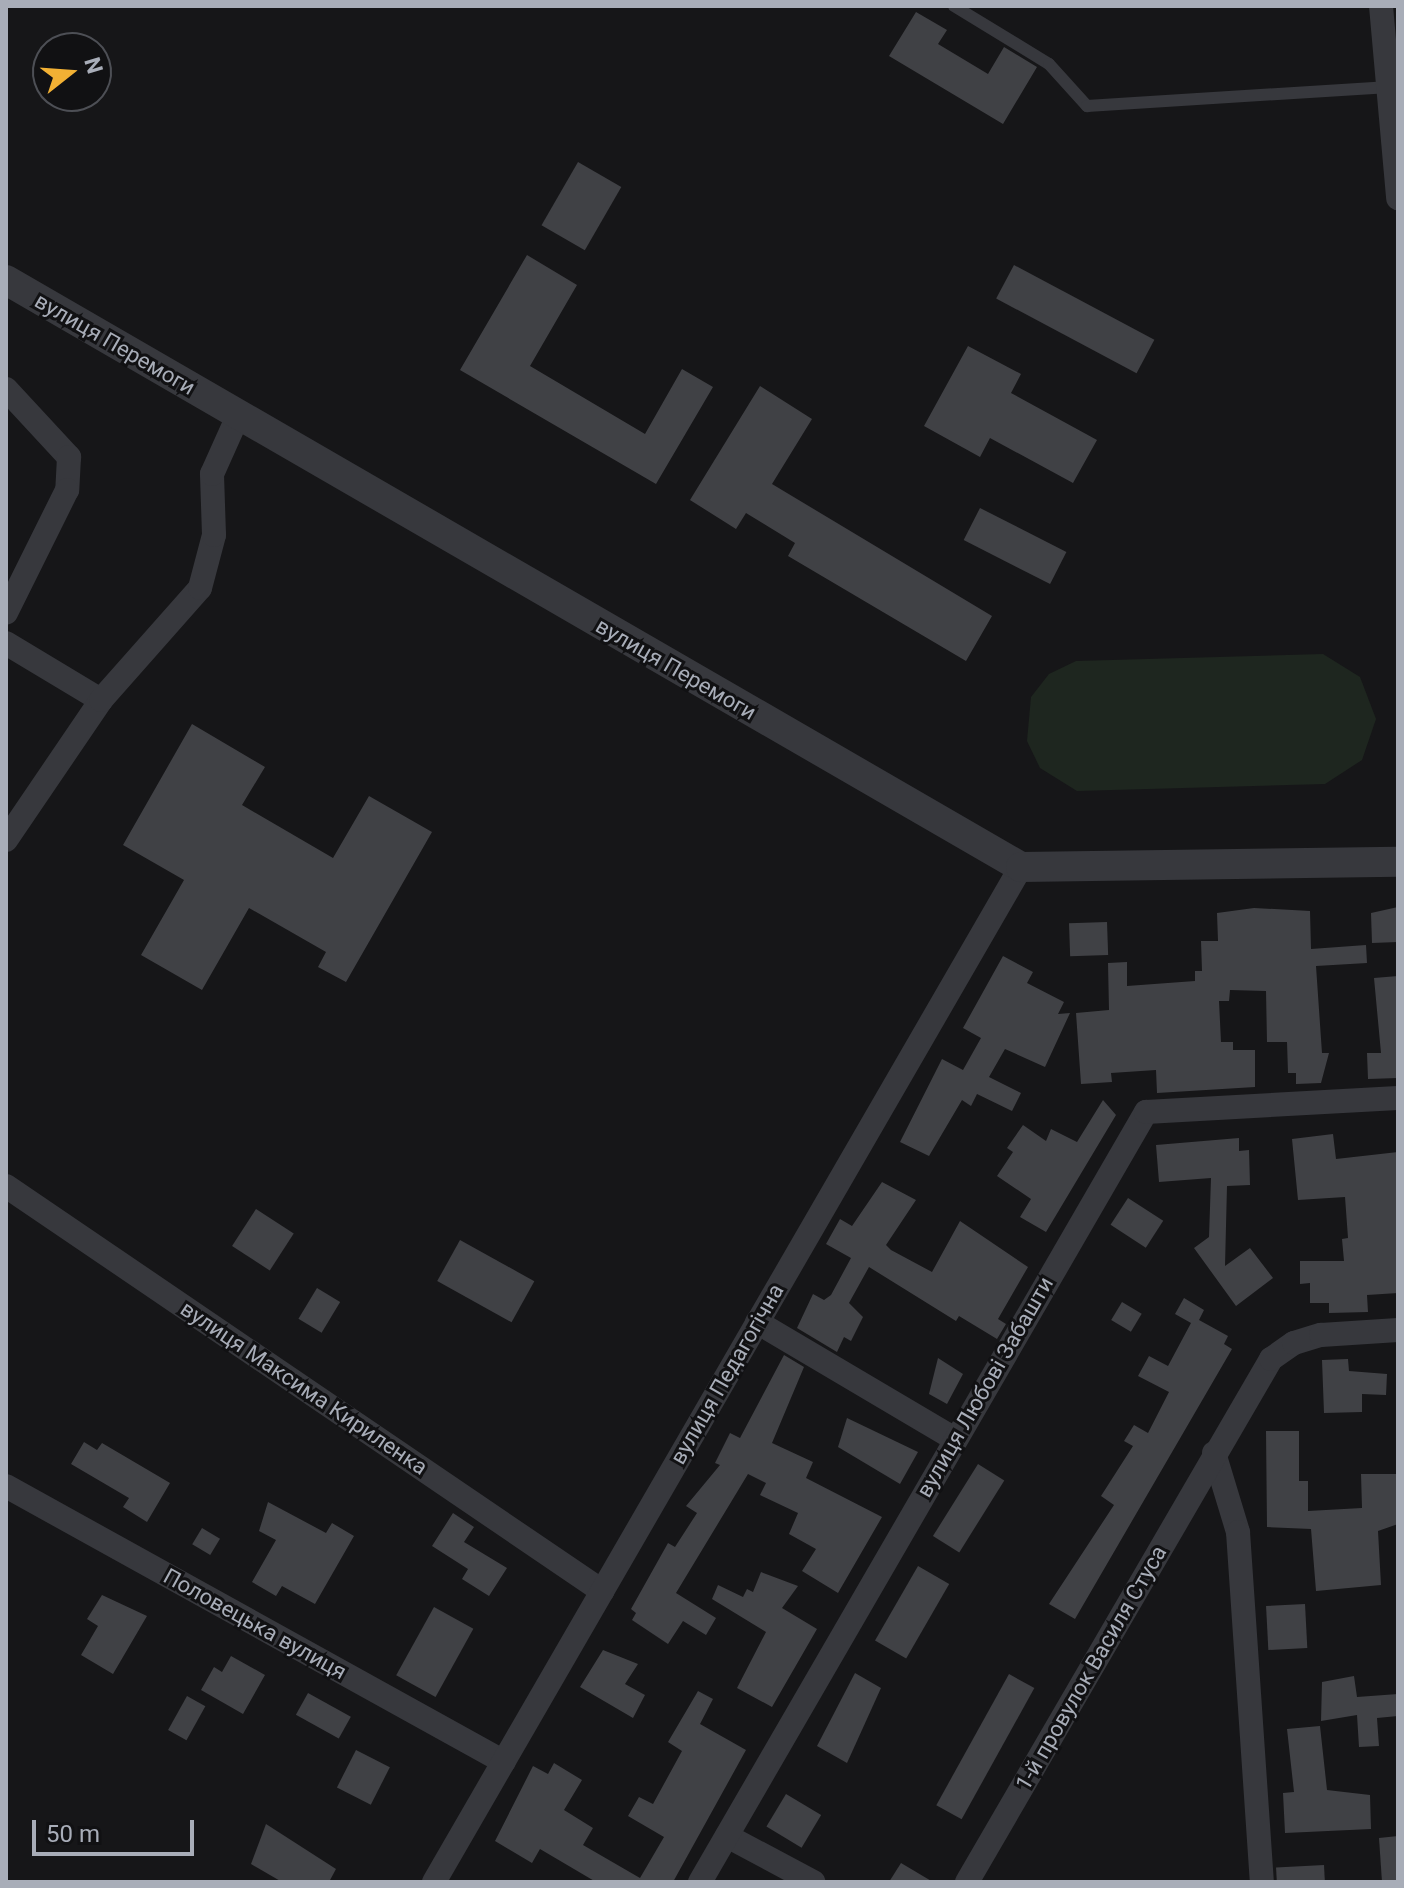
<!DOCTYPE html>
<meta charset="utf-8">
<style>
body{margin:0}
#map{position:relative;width:1404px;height:1888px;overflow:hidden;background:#161618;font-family:Roboto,sans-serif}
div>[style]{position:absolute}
.green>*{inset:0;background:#1e261f}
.building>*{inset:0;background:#404145;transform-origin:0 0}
.service>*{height:12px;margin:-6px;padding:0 6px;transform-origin:6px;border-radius:6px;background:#37383d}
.minor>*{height:24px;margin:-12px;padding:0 12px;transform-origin:12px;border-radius:12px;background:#37383d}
.tertiary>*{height:30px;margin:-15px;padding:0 15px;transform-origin:15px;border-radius:15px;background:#37383d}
span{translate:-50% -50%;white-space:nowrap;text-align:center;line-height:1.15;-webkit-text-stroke:6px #111113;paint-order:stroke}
.street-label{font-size:22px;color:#a8adb8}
.frame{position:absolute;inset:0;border:8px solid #a8adb8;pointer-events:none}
.north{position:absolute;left:32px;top:32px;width:80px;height:80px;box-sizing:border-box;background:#111113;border:2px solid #4d4f55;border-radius:50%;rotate:73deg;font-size:22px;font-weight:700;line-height:32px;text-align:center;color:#a8adb8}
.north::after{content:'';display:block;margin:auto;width:28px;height:36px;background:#f2b134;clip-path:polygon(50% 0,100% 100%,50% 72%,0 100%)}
.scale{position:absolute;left:32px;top:1820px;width:162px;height:36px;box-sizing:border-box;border:4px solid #a8adb8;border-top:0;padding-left:10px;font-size:24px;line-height:28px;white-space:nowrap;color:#a8adb8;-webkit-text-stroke:6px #111113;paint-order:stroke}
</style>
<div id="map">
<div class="green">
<div style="clip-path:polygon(1323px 654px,1360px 677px,1376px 719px,1362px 760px,1325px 784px,1077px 791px,1040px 768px,1027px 741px,1031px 697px,1049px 674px,1076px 661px)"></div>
</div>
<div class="building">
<div style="clip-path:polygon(916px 12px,947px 30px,938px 44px,988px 74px,1004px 47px,1037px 67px,1003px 124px,889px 56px)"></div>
<div style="left:578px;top:162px;width:50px;height:73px;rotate:30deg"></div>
<div style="clip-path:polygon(527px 255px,577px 285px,530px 366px,645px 434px,682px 369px,713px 387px,656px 484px,460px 370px)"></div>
<div style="left:1014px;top:265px;width:159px;height:38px;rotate:28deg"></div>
<div style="clip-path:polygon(968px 346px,1021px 374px,1011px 393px,1097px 440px,1073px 483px,990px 438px,980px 457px,924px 426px)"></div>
<div style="clip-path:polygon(760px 386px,812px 419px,772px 484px,992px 616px,966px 661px,788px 556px,795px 543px,746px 513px,736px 529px,690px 500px)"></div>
<div style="left:980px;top:508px;width:97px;height:36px;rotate:27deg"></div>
<div style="clip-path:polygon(192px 724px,265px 767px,242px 805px,333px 858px,369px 796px,432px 832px,346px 982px,318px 967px,326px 952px,249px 908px,202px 990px,141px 955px,184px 880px,123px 845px)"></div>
<div style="clip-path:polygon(1398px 907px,1398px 942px,1372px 943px,1371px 913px)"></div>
<div style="clip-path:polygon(1254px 908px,1310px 911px,1311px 949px,1366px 945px,1367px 963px,1316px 966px,1322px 1053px,1329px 1053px,1321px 1083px,1296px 1084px,1296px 1073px,1288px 1073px,1287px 1042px,1267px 1042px,1266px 991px,1230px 990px,1229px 1001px,1219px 1001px,1221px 1042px,1233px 1042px,1233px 1050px,1255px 1050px,1255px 1087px,1157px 1093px,1156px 1070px,1111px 1073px,1112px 1082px,1081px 1084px,1076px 1013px,1109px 1010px,1108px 963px,1127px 962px,1127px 986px,1195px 981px,1195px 971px,1202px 971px,1201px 941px,1218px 941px,1217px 913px)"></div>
<div style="left:1107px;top:922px;width:33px;height:38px;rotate:88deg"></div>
<div style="clip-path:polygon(1003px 956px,1033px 972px,1027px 983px,1064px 1002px,1058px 1014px,1070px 1013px,1045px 1067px,1005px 1049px,989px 1077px,1021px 1093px,1012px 1111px,977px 1094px,971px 1106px,962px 1100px,929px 1156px,900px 1142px,942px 1059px,963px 1070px,981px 1038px,963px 1028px)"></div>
<div style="clip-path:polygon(1398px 976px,1398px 1078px,1368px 1079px,1367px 1053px,1381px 1053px,1374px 978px)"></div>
<div style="clip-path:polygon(1103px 1100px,1116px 1115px,1046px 1232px,1020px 1217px,1031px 1199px,997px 1176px,1013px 1152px,1007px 1148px,1023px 1125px,1046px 1141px,1051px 1129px,1077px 1142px)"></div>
<div style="clip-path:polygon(1333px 1134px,1336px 1159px,1398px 1152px,1398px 1293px,1367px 1295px,1368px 1312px,1329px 1313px,1329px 1303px,1310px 1303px,1310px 1283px,1300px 1284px,1300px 1261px,1344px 1261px,1342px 1239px,1348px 1238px,1345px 1197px,1298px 1200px,1292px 1139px)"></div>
<div style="clip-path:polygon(1239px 1138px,1239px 1151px,1249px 1150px,1250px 1185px,1227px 1186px,1225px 1266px,1250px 1248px,1273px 1278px,1236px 1306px,1194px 1248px,1209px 1237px,1211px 1178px,1159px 1182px,1156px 1145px)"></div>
<div style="clip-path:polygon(882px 1182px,916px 1200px,886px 1245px,891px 1250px,932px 1272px,960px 1221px,1028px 1267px,998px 1319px,1006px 1324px,997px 1339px,959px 1316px,956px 1321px,869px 1267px,849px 1303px,863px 1317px,851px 1341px,844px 1337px,837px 1352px,797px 1328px,813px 1294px,824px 1300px,831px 1295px,851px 1258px,826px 1244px,840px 1219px,852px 1226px)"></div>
<div style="left:1128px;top:1198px;width:42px;height:32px;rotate:33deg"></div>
<div style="left:256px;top:1209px;width:45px;height:44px;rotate:33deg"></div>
<div style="left:460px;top:1240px;width:85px;height:47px;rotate:29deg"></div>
<div style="left:317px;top:1288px;width:27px;height:36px;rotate:31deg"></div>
<div style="clip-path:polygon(1184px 1298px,1204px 1310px,1199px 1320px,1228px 1336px,1224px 1344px,1232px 1349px,1075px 1619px,1049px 1604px,1114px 1505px,1101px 1496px,1133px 1446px,1124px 1441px,1134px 1425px,1148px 1433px,1169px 1392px,1138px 1376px,1149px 1356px,1168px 1366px,1191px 1323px,1175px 1314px)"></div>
<div style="left:1122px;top:1302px;width:23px;height:21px;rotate:31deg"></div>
<div style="clip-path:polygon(784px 1355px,804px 1367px,772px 1443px,813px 1462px,806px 1478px,882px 1517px,838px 1593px,802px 1571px,816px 1549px,789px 1534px,798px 1513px,760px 1495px,766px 1483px,748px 1474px,676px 1593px,716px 1618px,706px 1635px,683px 1621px,668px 1644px,632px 1620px,636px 1613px,631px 1609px,668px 1543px,675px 1547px,697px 1513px,686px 1506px,720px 1465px,715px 1463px,730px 1433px,740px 1438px)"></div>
<div style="clip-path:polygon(938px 1358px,963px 1374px,947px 1404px,929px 1394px)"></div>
<div style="clip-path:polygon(1348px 1359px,1349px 1371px,1387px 1374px,1386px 1395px,1362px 1394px,1362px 1412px,1324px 1413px,1322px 1360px)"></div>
<div style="clip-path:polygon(847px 1418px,918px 1452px,900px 1484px,838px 1447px)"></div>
<div style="clip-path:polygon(1266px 1431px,1299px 1431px,1299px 1481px,1308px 1481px,1308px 1511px,1362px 1508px,1361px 1474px,1398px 1474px,1398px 1524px,1378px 1531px,1381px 1585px,1316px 1591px,1311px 1529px,1267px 1527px)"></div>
<div style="clip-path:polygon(84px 1442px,97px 1450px,102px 1443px,170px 1483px,147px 1522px,123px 1507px,129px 1498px,71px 1464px)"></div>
<div style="left:978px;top:1464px;width:31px;height:85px;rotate:32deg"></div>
<div style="clip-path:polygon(268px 1502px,326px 1533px,332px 1523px,354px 1536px,315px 1604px,282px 1586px,276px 1596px,252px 1582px,276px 1540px,259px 1531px)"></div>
<div style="clip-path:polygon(453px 1513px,474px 1527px,464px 1542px,507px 1568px,489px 1596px,462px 1579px,468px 1569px,432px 1546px)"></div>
<div style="left:202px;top:1528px;width:21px;height:19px;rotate:31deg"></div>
<div style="left:918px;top:1566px;width:36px;height:86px;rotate:30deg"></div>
<div style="clip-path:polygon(761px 1572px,798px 1586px,782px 1608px,817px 1629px,772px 1707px,737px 1688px,766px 1632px,712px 1599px,718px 1585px,743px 1597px,747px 1589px,753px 1592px)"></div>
<div style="clip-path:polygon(102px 1595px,147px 1616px,113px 1674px,81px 1655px,98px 1626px,87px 1619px)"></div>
<div style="left:1305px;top:1604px;width:44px;height:39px;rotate:87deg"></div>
<div style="left:434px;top:1607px;width:45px;height:78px;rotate:29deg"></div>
<div style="clip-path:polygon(603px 1650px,638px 1664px,625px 1684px,645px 1695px,633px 1718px,580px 1687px)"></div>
<div style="clip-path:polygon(231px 1656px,265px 1675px,243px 1714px,201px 1690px,214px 1667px,222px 1672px)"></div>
<div style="clip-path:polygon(855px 1673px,881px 1688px,847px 1763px,817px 1746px)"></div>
<div style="left:1009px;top:1674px;width:29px;height:150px;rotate:29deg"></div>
<div style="clip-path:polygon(1354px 1676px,1357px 1697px,1398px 1694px,1398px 1716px,1377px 1718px,1379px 1746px,1359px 1747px,1357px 1715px,1321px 1721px,1322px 1682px)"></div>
<div style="clip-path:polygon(698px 1691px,713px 1699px,700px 1724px,746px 1750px,673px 1882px,596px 1882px,540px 1849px,532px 1863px,495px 1841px,533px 1766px,548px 1774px,554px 1763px,582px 1780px,564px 1810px,593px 1828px,583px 1845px,640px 1878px,664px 1837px,628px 1816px,639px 1797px,653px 1804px,682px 1751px,668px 1742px)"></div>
<div style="left:308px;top:1693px;width:49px;height:25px;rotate:29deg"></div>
<div style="left:187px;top:1696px;width:21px;height:39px;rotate:29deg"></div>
<div style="clip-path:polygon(1320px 1726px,1327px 1790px,1370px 1795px,1371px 1829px,1285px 1833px,1283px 1793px,1294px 1792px,1287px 1729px)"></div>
<div style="left:356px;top:1750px;width:38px;height:42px;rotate:27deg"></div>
<div style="left:786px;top:1794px;width:41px;height:38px;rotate:31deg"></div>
<div style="clip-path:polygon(266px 1824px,336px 1869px,329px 1882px,282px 1882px,251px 1864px)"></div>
<div style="clip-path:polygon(1398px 1836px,1398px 1882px,1382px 1882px,1379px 1838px)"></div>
<div style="clip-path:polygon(901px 1863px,933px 1882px,889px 1882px)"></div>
<div style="left:1324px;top:1865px;width:17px;height:48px;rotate:87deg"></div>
</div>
<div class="service">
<div style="left:954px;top:6px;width:111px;rotate:31.4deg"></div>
<div style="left:1049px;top:64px;width:57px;rotate:47.9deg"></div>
<div style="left:1087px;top:106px;width:299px;rotate:-3.6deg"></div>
</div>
<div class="minor">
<div style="left:1381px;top:6px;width:193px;rotate:84.9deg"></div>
<div style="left:6px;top:389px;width:93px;rotate:47.2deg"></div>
<div style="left:69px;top:457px;width:33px;rotate:93deg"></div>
<div style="left:67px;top:490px;width:137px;rotate:116.4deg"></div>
<div style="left:6px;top:643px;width:111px;rotate:31deg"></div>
<div style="left:6px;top:840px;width:169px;rotate:-55.8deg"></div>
<div style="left:101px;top:700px;width:149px;rotate:-48.5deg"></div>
<div style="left:200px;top:588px;width:55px;rotate:-75.2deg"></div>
<div style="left:214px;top:535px;width:61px;rotate:-91.9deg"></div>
<div style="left:212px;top:474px;width:64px;rotate:-65.9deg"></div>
<div style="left:6px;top:1186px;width:721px;rotate:34.2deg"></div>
<div style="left:757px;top:1322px;width:230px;rotate:30.6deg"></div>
<div style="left:1214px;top:1453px;width:83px;rotate:73.1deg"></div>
<div style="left:1238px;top:1532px;width:351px;rotate:86.1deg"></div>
<div style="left:6px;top:1486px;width:569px;rotate:29deg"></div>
<div style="left:727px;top:1836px;width:98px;rotate:28.1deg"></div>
<div style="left:434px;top:1882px;width:1173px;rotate:-59.96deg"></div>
<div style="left:700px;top:1882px;width:890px;rotate:-59.92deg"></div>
<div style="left:1146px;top:1112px;width:252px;rotate:-3.2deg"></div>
<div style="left:967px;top:1882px;width:605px;rotate:-59.83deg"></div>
<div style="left:1271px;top:1359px;width:28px;rotate:-35deg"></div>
<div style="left:1294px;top:1343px;width:28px;rotate:-17deg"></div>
<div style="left:1321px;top:1335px;width:77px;rotate:-3.7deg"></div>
</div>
<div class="tertiary">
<div style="left:6px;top:280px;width:1173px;rotate:30.04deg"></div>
<div style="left:1021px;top:867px;width:377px;rotate:-0.8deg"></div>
</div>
<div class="street-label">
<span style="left:115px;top:344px;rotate:30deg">вулиця Перемоги</span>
<span style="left:676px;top:669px;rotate:30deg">вулиця Перемоги</span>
<span style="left:727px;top:1374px;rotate:-60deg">вулиця Педагогічна</span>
<span style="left:985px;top:1387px;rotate:-60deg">вулиця Любові Забашти</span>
<span style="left:304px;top:1388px;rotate:34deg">вулиця Максима Кириленка</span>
<span style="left:255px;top:1624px;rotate:29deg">Половецька вулиця</span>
<span style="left:1091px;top:1668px;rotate:-60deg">1-й провулок Василя Стуса</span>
</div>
<div class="frame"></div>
<div class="north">N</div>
<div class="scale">50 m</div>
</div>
